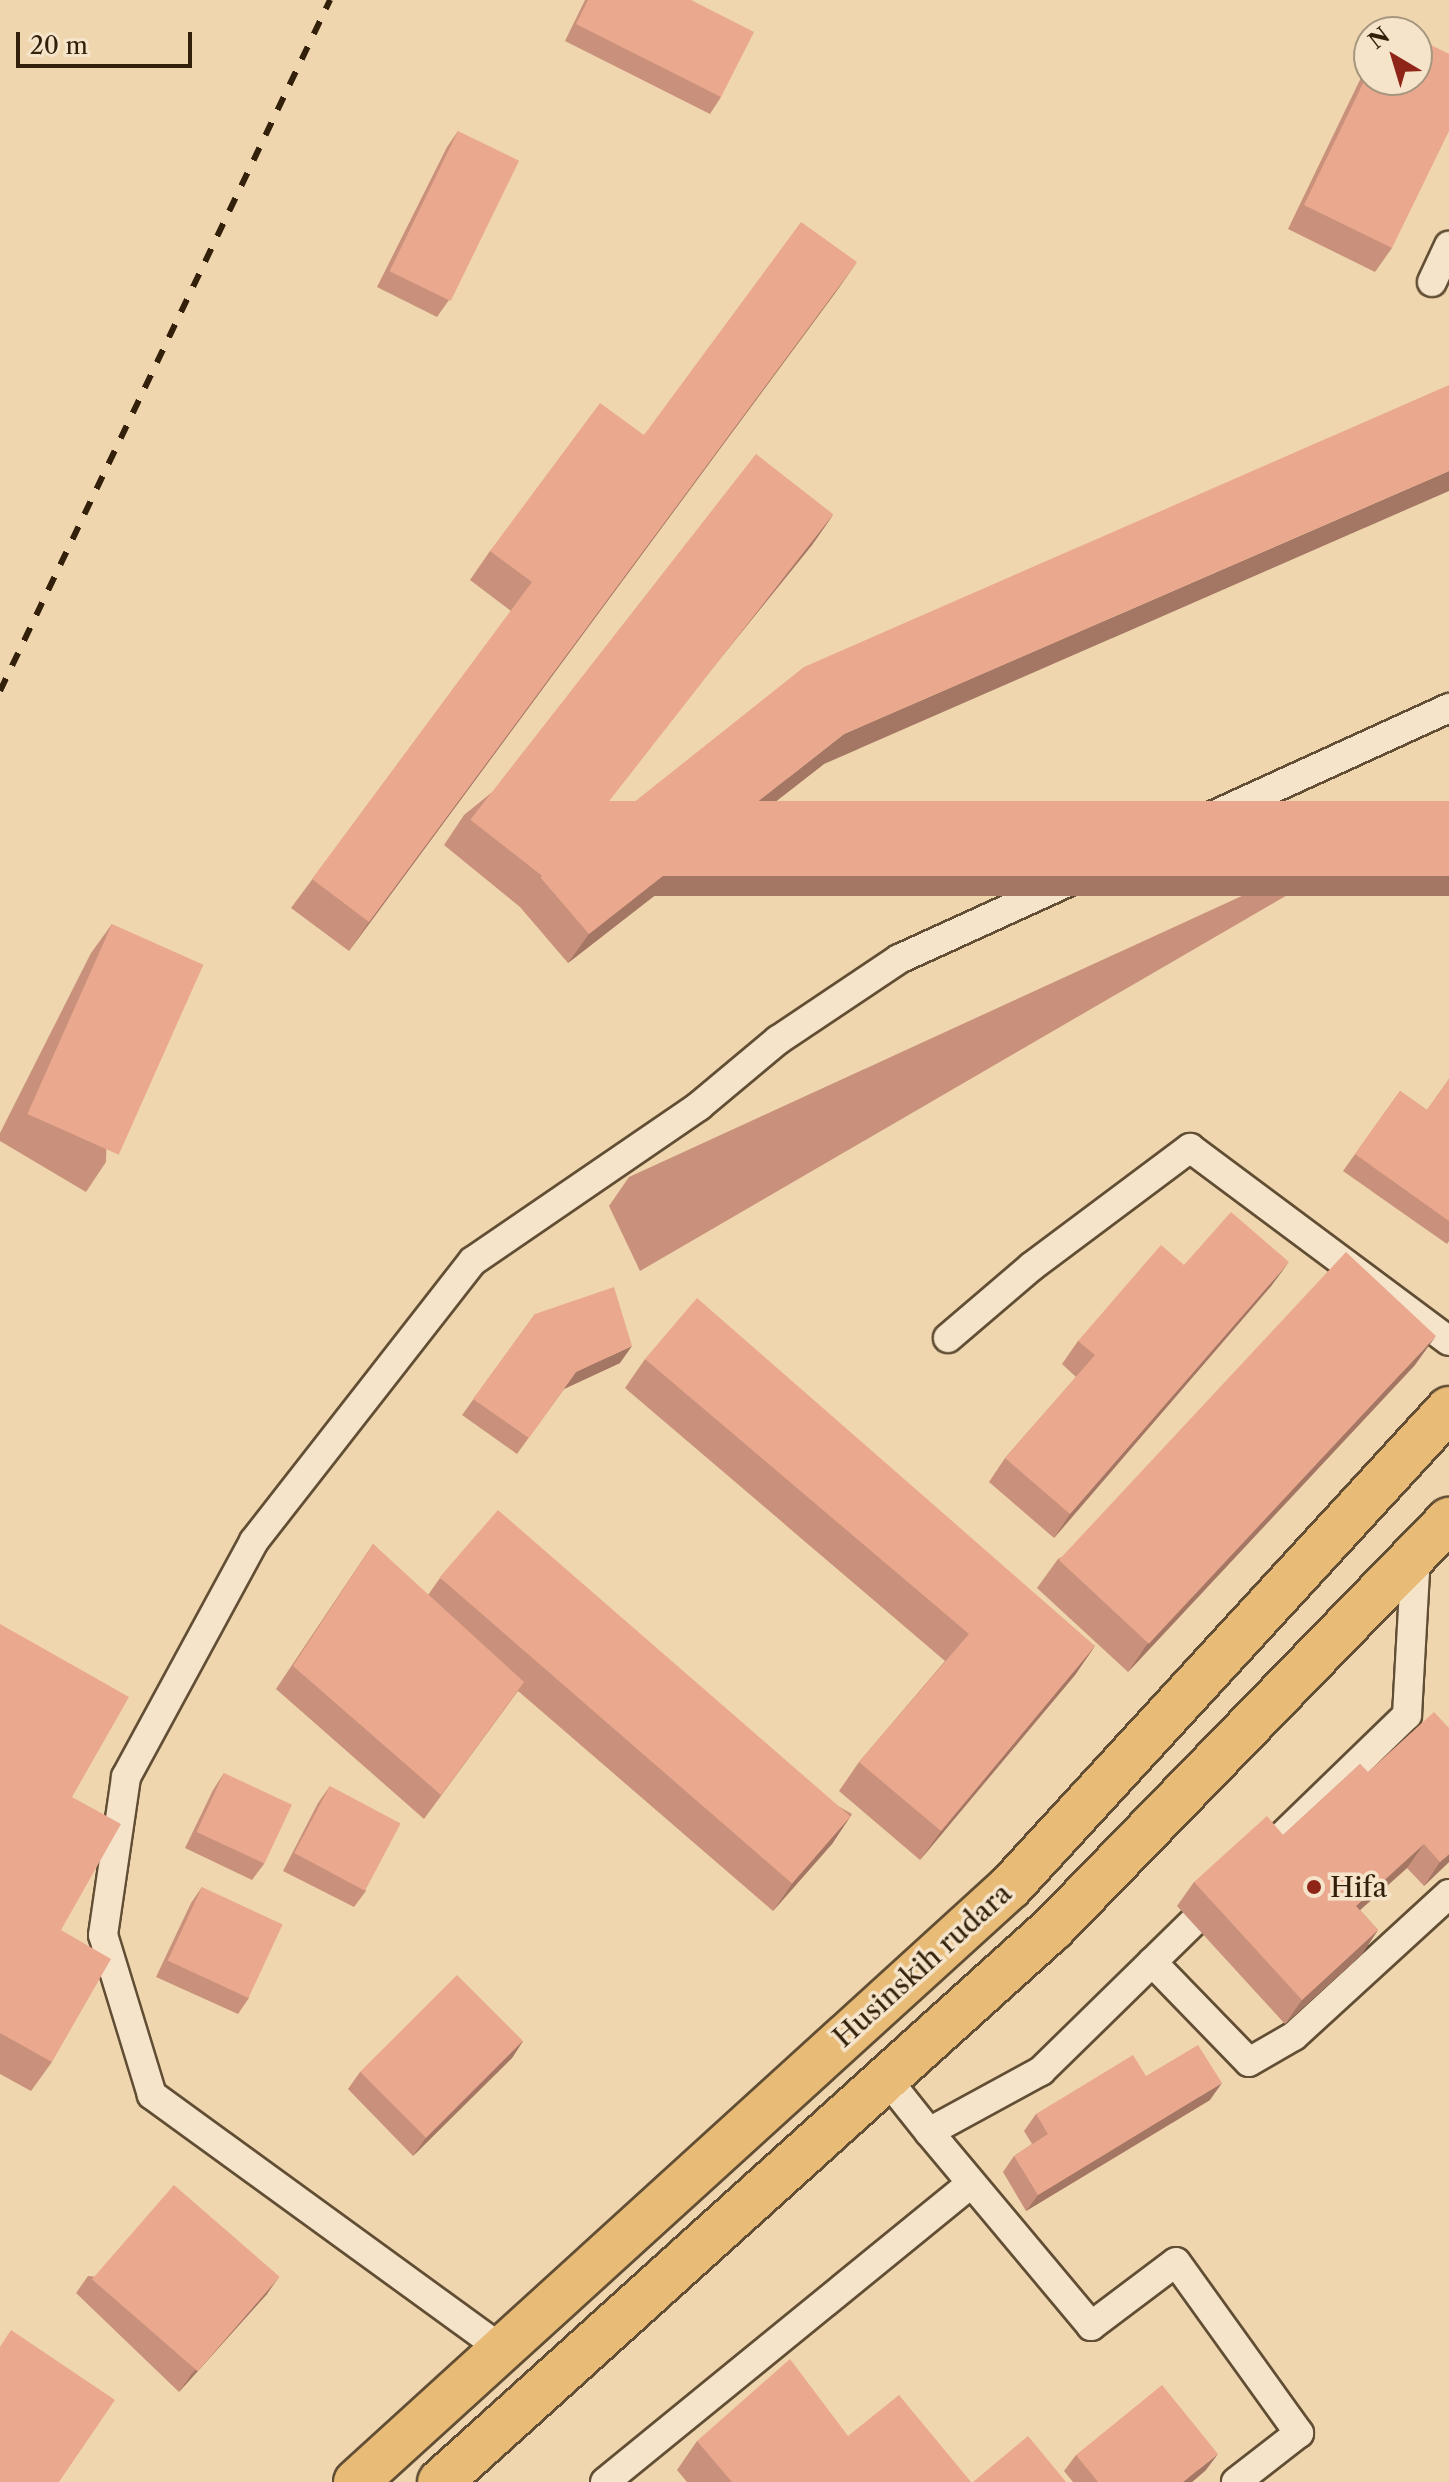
<!DOCTYPE html>
<style>
body{margin:0}
#map{position:relative;width:1449px;height:2482px;overflow:hidden;background:#efd6ae;font-family:"Libre Caslon Text",serif}
div>[style]{position:absolute}
.roads{filter:drop-shadow(2px 0 #614e34) drop-shadow(-2px 0 #614e34) drop-shadow(0 2px #614e34) drop-shadow(0 -2px #614e34)}
.lane>*{height:28px;margin:-14px;padding:0 14px;transform-origin:14px;border-radius:14px;background:#f5e4ca}
.primary>*{height:44px;margin:-22px;padding:0 22px;transform-origin:22px;border-radius:22px;background:#e8bb77}
.rail>*{height:6px;margin-top:-3px;transform-origin:0;background:repeating-linear-gradient(90deg,#32200b 0 14px,transparent 0 28px)}
.wall>*{inset:0;background:#c9917b}
.shaded-wall>*{inset:0;background:#a47664;transform-origin:0 0}
.building>*{inset:0;background:#eaa98f;transform-origin:0 0}
.dots>*{width:22px;height:22px;translate:-50% -50%;box-sizing:border-box;border:4px solid #f5e4ca;border-radius:50%}
span{translate:-50% -50%;white-space:nowrap;text-align:center;line-height:1.15;-webkit-text-stroke:7px #f5e4ca;paint-order:stroke}
.poi-label{font-size:28px;color:#32200b}
.left{translate:0 -50%;text-align:left}
.street-label{font-size:28px;color:#32200b}
.north{position:absolute;left:1353px;top:16px;width:80px;height:80px;box-sizing:border-box;background:#f5e4ca;border:2px solid #a7967e;border-radius:50%;rotate:322deg;font-size:22px;font-weight:700;line-height:32px;text-align:center;color:#32200b}
.north::after{content:'';display:block;margin:auto;width:28px;height:36px;background:#8f2418;clip-path:polygon(50% 0,100% 100%,50% 72%,0 100%)}
.scale{position:absolute;left:16px;top:32px;width:176px;height:36px;box-sizing:border-box;border:4px solid #32200b;border-top:0;padding-left:10px;font-size:24px;line-height:28px;white-space:nowrap;color:#32200b;-webkit-text-stroke:6px #f5e4ca;paint-order:stroke}
</style>
<div id="map">
<div class="roads">
<div class="lane">
<div style="left:1432px;top:282px;width:40px;rotate:-65deg"></div>
<div style="left:948px;top:1338px;width:109px;rotate:-40.5deg"></div>
<div style="left:1031px;top:1267px;width:199px;rotate:-36.8deg"></div>
<div style="left:1190px;top:1148px;width:323px;rotate:36.7deg"></div>
<div style="left:1274px;top:1844px;width:185px;rotate:-44.1deg"></div>
<div style="left:1407px;top:1715px;width:162px;rotate:-86.8deg"></div>
<div style="left:1152px;top:1962px;width:139px;rotate:45.9deg"></div>
<div style="left:1249px;top:2062px;width:52px;rotate:-30deg"></div>
<div style="left:1294px;top:2036px;width:210px;rotate:-42.5deg"></div>
<div style="left:886px;top:2078px;width:69px;rotate:51.5deg"></div>
<div style="left:929px;top:2132px;width:128px;rotate:-28.6deg"></div>
<div style="left:1041px;top:2071px;width:213px;rotate:-44.4deg"></div>
<div style="left:929px;top:2132px;width:253px;rotate:50.1deg"></div>
<div style="left:1091px;top:2326px;width:106px;rotate:-37deg"></div>
<div style="left:1176px;top:2262px;width:211px;rotate:54.3deg"></div>
<div style="left:1299px;top:2433px;width:80px;rotate:142.1deg"></div>
<div style="left:503px;top:2350px;width:434px;rotate:-144deg"></div>
<div style="left:152px;top:2095px;width:167px;rotate:-107deg"></div>
<div style="left:103px;top:1935px;width:160px;rotate:-81.7deg"></div>
<div style="left:126px;top:1777px;width:268px;rotate:-61.5deg"></div>
<div style="left:254px;top:1541px;width:355px;rotate:-52deg"></div>
<div style="left:473px;top:1261px;width:274px;rotate:-34.4deg"></div>
<div style="left:699px;top:1106px;width:103px;rotate:-39.9deg"></div>
<div style="left:778px;top:1040px;width:146px;rotate:-33.8deg"></div>
<div style="left:899px;top:959px;width:605px;rotate:-24.53deg"></div>
<div style="left:605px;top:2482px;width:471px;rotate:-39.2deg"></div>
</div>
<div class="primary">
<div style="left:356px;top:2482px;width:884px;rotate:-42.3deg"></div>
<div style="left:1010px;top:1887px;width:649px;rotate:-47.44deg"></div>
<div style="left:440px;top:2482px;width:826px;rotate:-42.11deg"></div>
<div style="left:1053px;top:1928px;width:569px;rotate:-45.86deg"></div>
</div>
</div>
<div class="rail">
<div style="left:0;top:691px;width:766px;rotate:-64.47deg"></div>
</div>
<div class="wall">
<div style="clip-path:polygon(585px 0,691px 0,721px 97px,710px 114px,565px 41px)"></div>
<div style="clip-path:polygon(1369px 61px,1369px 80px,1392px 248px,1375px 272px,1288px 229px)"></div>
<div style="clip-path:polygon(458px 131px,449px 300px,437px 317px,377px 287px,447px 147px)"></div>
<div style="clip-path:polygon(857px 262px,349px 951px,291px 908px,511px 611px,470px 580px,490px 551px,644px 435px)"></div>
<div style="clip-path:polygon(833px 515px,812px 545px,549px 870px,824px 764px,568px 963px,520px 907px,444px 845px,464px 815px)"></div>
<div style="clip-path:polygon(1449px 801px,640px 1271px,609px 1206px,629px 1177px)"></div>
<div style="clip-path:polygon(112px 924px,106px 1162px,86px 1192px,0 1141px,0 1133px,91px 953px)"></div>
<div style="clip-path:polygon(1449px 1079px,1449px 1241px,1447px 1244px,1343px 1171px,1400px 1091px,1427px 1110px)"></div>
<div style="clip-path:polygon(1184px 1265px,1272px 1285px,1054px 1538px,989px 1482px,1005px 1458px,1076px 1377px,1062px 1364px,1078px 1341px)"></div>
<div style="clip-path:polygon(535px 1314px,620px 1363px,564px 1389px,517px 1454px,462px 1415px)"></div>
<div style="clip-path:polygon(645px 1359px,1095px 1646px,1075px 1675px,920px 1860px,839px 1791px,859px 1762px,945px 1661px,625px 1388px)"></div>
<div style="clip-path:polygon(1415px 1365px,1128px 1672px,1037px 1588px,1058px 1559px)"></div>
<div style="clip-path:polygon(373px 1544px,428px 1595px,440px 1578px,852px 1814px,832px 1844px,773px 1911px,518px 1691px,424px 1819px,276px 1689px)"></div>
<div style="clip-path:polygon(0 1624px,72px 1797px,61px 1930px,52px 2062px,31px 2091px,0 2074px)"></div>
<div style="clip-path:polygon(1360px 1764px,1449px 1862px,1424px 1886px,1407px 1868px,1360px 1910px,1378px 1930px,1362px 1954px,1285px 2024px,1177px 1906px,1194px 1882px,1283px 1835px)"></div>
<div style="clip-path:polygon(224px 1773px,264px 1864px,252px 1880px,185px 1848px,213px 1790px)"></div>
<div style="clip-path:polygon(330px 1786px,366px 1891px,354px 1907px,283px 1871px,318px 1803px)"></div>
<div style="clip-path:polygon(202px 1887px,249px 1998px,238px 2014px,156px 1977px,191px 1903px)"></div>
<div style="clip-path:polygon(523px 2041px,512px 2058px,413px 2156px,348px 2089px,360px 2072px)"></div>
<div style="clip-path:polygon(1146px 2076px,1210px 2100px,1026px 2211px,1003px 2172px,1014px 2156px,1032px 2144px,1024px 2131px,1036px 2114px)"></div>
<div style="clip-path:polygon(88px 2276px,267px 2294px,179px 2392px,76px 2293px)"></div>
<div style="clip-path:polygon(848px 2436px,971px 2482px,687px 2482px,677px 2470px,697px 2441px)"></div>
<div style="clip-path:polygon(1076px 2455px,1206px 2470px,1192px 2482px,1073px 2482px,1064px 2471px)"></div>
</div>
<div class="shaded-wall">
<div style="clip-path:polygon(857px 262px,836px 292px,349px 951px,369px 922px)"></div>
<div style="clip-path:polygon(1449px 471px,1449px 491px,824px 764px,568px 963px,589px 934px,844px 734px)"></div>
<div style="clip-path:polygon(833px 515px,812px 545px,542px 879px,540px 877px)"></div>
<div style="left:1449px;top:876px;width:20px;height:870px;rotate:90deg"></div>
<div style="clip-path:polygon(1289px 1262px,1272px 1285px,1054px 1538px,1070px 1514px)"></div>
<div style="clip-path:polygon(1436px 1336px,1415px 1365px,1128px 1672px,1148px 1643px)"></div>
<div style="clip-path:polygon(632px 1346px,620px 1363px,564px 1389px,517px 1454px,576px 1372px)"></div>
<div style="clip-path:polygon(1095px 1646px,1075px 1675px,920px 1860px,941px 1831px)"></div>
<div style="clip-path:polygon(852px 1814px,832px 1844px,773px 1911px,794px 1881px)"></div>
<div style="clip-path:polygon(1424px 1844px,1407px 1868px,1339px 1929px,1356px 1906px)"></div>
<div style="clip-path:polygon(1449px 1854px,1449px 1862px,1424px 1886px,1440px 1862px)"></div>
<div style="clip-path:polygon(1378px 1930px,1362px 1954px,1285px 2024px,1302px 2000px)"></div>
<div style="clip-path:polygon(523px 2041px,512px 2058px,413px 2156px,425px 2139px)"></div>
<div style="clip-path:polygon(1222px 2083px,1210px 2100px,1026px 2211px,1038px 2195px)"></div>
<div style="clip-path:polygon(279px 2277px,267px 2294px,179px 2392px,191px 2375px)"></div>
<div style="clip-path:polygon(1218px 2454px,1206px 2470px,1192px 2482px,1183px 2482px)"></div>
</div>
<div class="building">
<div style="clip-path:polygon(588px 0,691px 0,754px 32px,721px 97px,576px 24px)"></div>
<div style="clip-path:polygon(1391px 26px,1404px 32px,1388px 32px)"></div>
<div style="clip-path:polygon(1417px 38px,1449px 54px,1449px 131px,1392px 248px,1304px 205px,1369px 71px,1369px 80px,1417px 80px)"></div>
<div style="left:458px;top:131px;width:68px;height:156px;rotate:26deg"></div>
<div style="clip-path:polygon(801px 222px,857px 262px,369px 922px,312px 879px,532px 582px,490px 551px,600px 403px,644px 435px)"></div>
<div style="clip-path:polygon(1449px 385px,1449px 471px,844px 734px,589px 934px,540px 877px,804px 667px)"></div>
<div style="left:756px;top:454px;width:98px;height:464px;rotate:38deg"></div>
<div style="left:1449px;top:801px;width:75px;height:902px;rotate:90deg"></div>
<div style="left:112px;top:924px;width:100px;height:208px;rotate:24deg"></div>
<div style="clip-path:polygon(1449px 1079px,1449px 1221px,1355px 1154px,1400px 1091px,1427px 1110px)"></div>
<div style="clip-path:polygon(1231px 1212px,1289px 1262px,1070px 1514px,1005px 1458px,1095px 1355px,1078px 1341px,1161px 1245px,1184px 1265px)"></div>
<div style="left:1346px;top:1252px;width:123px;height:421px;rotate:43deg"></div>
<div style="clip-path:polygon(614px 1287px,632px 1346px,576px 1372px,529px 1438px,473px 1399px,535px 1314px)"></div>
<div style="clip-path:polygon(697px 1298px,1095px 1646px,941px 1831px,859px 1762px,969px 1634px,645px 1359px)"></div>
<div style="left:498px;top:1510px;width:467px;height:89px;rotate:41deg"></div>
<div style="clip-path:polygon(373px 1544px,524px 1682px,441px 1795px,293px 1666px)"></div>
<div style="clip-path:polygon(0 1624px,129px 1697px,72px 1797px,121px 1824px,61px 1930px,111px 1959px,52px 2062px,0 2033px)"></div>
<div style="clip-path:polygon(1434px 1712px,1449px 1728px,1449px 1854px,1440px 1862px,1424px 1844px,1356px 1906px,1378px 1930px,1302px 2000px,1194px 1882px,1267px 1816px,1283px 1835px,1360px 1764px,1368px 1772px)"></div>
<div style="left:224px;top:1773px;width:75px;height:65px;rotate:25deg"></div>
<div style="left:330px;top:1786px;width:80px;height:76px;rotate:28deg"></div>
<div style="left:202px;top:1887px;width:89px;height:81px;rotate:25deg"></div>
<div style="left:457px;top:1975px;width:93px;height:137px;rotate:45deg"></div>
<div style="clip-path:polygon(1198px 2045px,1222px 2083px,1038px 2195px,1014px 2156px,1048px 2134px,1036px 2114px,1133px 2055px,1146px 2076px)"></div>
<div style="left:174px;top:2185px;width:140px;height:125px;rotate:41deg"></div>
<div style="clip-path:polygon(11px 2330px,115px 2400px,59px 2482px,0 2482px,0 2347px)"></div>
<div style="clip-path:polygon(790px 2359px,848px 2436px,899px 2395px,971px 2482px,732px 2482px,697px 2441px)"></div>
<div style="clip-path:polygon(1162px 2385px,1218px 2454px,1183px 2482px,1098px 2482px,1076px 2455px)"></div>
<div style="clip-path:polygon(1028px 2436px,1066px 2482px,973px 2482px)"></div>
</div>
<div class="dots">
<div style="left:1314px;top:1887px;background:#8f2418"></div>
</div>
<div class="poi-label">
<span class="left" style="left:1330px;top:1887px">Hifa</span>
</div>
<div class="street-label">
<span style="left:922px;top:1965px;rotate:-42deg">Husinskih rudara</span>
</div>
<div class="north">N</div>
<div class="scale">20 m</div>
</div>
